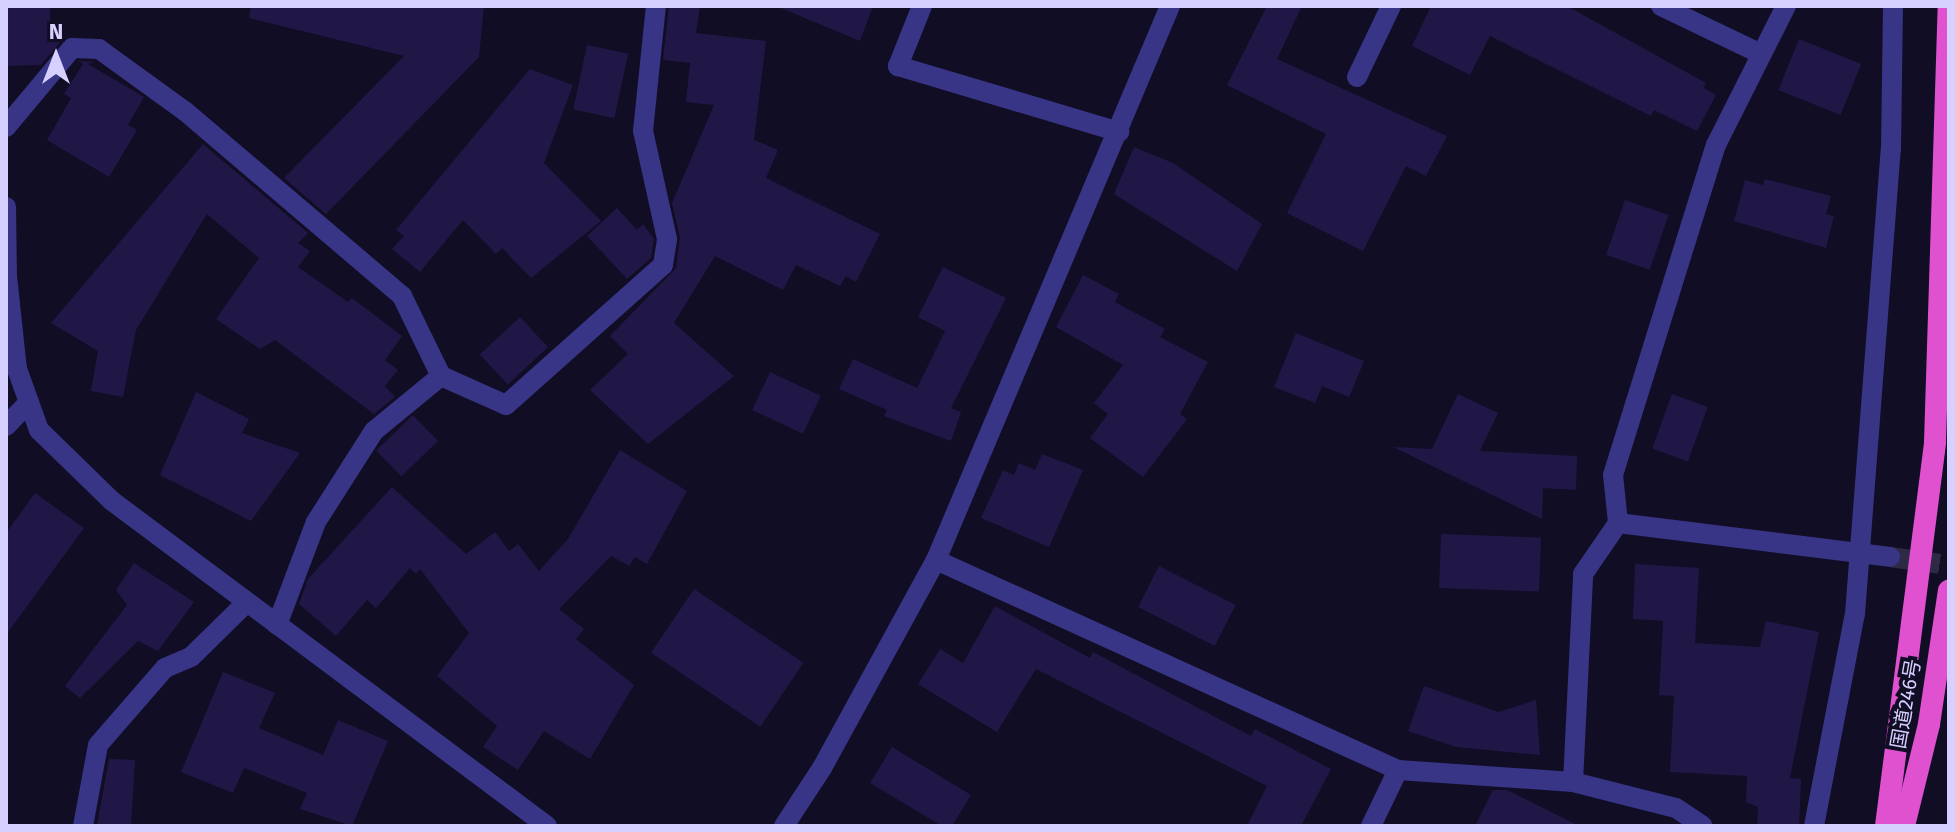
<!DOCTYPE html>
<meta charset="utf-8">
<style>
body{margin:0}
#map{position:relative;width:1955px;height:832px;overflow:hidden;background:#110d24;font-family:"Fira Sans","Noto Sans JP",sans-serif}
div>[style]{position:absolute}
.building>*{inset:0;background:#211746;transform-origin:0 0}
.minor-tunnel>*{height:20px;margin-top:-10px;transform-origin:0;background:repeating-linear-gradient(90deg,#2e2a45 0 20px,transparent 0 30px)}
.minor>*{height:20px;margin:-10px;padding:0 10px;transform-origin:10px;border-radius:10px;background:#383486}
.trunk>*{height:22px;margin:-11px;padding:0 11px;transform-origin:11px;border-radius:11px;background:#e051d0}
span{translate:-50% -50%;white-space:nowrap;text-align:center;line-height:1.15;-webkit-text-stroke:8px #110d24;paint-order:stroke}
.street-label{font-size:20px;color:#d5d0ff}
.frame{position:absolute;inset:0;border:8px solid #d5d0ff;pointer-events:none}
.north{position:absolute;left:16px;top:16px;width:80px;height:80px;-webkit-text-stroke:6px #110d24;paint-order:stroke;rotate:0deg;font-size:22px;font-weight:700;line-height:32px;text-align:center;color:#d5d0ff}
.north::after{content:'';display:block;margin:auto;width:28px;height:36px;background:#d5d0ff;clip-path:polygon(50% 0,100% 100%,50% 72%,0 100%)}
</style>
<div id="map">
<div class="building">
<div style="clip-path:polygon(6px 6px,50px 6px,50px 34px,62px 40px,41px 65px,6px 66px)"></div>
<div style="clip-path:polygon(251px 6px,484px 6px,479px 57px,326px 214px,284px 178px,404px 56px,249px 18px)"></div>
<div style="clip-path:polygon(669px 6px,700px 6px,696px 33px,766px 41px,754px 140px,778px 150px,766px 178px,880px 234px,856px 282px,846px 276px,840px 286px,796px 265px,783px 290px,715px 256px,674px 323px,734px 376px,648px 444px,590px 390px,628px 354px,610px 336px,676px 268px,680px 237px,672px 203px,714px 105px,686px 102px,690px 63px,663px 60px)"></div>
<div style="clip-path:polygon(776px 6px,873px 6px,860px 41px)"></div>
<div style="clip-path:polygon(1267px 6px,1302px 6px,1277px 59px,1447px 136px,1426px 176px,1406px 166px,1363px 251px,1287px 213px,1326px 134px,1227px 85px)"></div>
<div style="clip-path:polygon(1431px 6px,1567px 6px,1706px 83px,1704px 88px,1716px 95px,1697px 131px,1654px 110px,1651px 116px,1490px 36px,1470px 75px,1412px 46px)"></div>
<div style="left:1799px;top:39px;width:67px;height:55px;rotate:22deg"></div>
<div style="left:587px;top:45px;width:42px;height:66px;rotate:12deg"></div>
<div style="clip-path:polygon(78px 61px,95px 62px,88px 64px,144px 97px,128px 125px,137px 130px,109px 177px,47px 140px,71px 98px,64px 94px,83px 64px)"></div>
<div style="clip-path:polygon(530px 69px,573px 85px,544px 163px,601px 221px,531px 278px,502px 248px,496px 254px,463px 220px,420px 272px,392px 249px,404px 236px,396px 230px)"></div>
<div style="clip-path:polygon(203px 144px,308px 233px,298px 243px,310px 251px,298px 267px,348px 302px,352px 298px,402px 336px,385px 360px,398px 370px,385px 386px,395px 397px,374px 414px,275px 340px,260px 349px,216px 319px,259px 258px,207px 214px,136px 330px,123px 397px,91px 391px,98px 351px,51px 323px)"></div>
<div style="clip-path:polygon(1134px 147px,1173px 163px,1262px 224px,1237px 271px,1114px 194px)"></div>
<div style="clip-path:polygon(1765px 179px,1831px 196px,1826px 214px,1834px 216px,1826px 248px,1734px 221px,1745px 180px,1763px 185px)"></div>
<div style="left:1625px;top:200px;width:46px;height:58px;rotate:19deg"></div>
<div style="clip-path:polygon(617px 208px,637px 230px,643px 224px,654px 239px,651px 258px,627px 279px,587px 236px)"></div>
<div style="clip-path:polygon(943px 267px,1006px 298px,951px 408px,961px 412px,951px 441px,884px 416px,887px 410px,839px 389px,853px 359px,917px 388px,945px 331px,918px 317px)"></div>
<div style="clip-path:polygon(1083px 275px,1119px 294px,1115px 302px,1165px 329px,1160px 337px,1208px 362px,1180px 414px,1187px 419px,1143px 477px,1090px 438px,1108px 414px,1094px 403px,1123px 365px,1056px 327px)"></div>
<div style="left:520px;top:317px;width:41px;height:55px;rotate:47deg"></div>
<div style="clip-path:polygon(1296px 333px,1364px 361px,1349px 397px,1322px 386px,1315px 403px,1274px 387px)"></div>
<div style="left:770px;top:372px;width:56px;height:42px;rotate:25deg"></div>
<div style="clip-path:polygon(196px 392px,249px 419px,242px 433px,300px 453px,251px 521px,160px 475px)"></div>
<div style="clip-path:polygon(1458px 394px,1498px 413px,1480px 451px,1577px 456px,1576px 490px,1543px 488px,1542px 519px,1393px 447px,1432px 449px)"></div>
<div style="left:1672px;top:394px;width:38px;height:58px;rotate:20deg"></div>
<div style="left:413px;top:415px;width:36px;height:51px;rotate:46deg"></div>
<div style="clip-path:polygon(620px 450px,687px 491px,647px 564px,635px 557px,629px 566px,611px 556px,559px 609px,584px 629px,576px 639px,634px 685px,590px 759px,544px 731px,518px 770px,483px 747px,497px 726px,437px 676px,469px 633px,420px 569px,416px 574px,410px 568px,376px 608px,367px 600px,336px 636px,299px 604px,308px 579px,392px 487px,466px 554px,495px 532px,509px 551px,518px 544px,539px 571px,568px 539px)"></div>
<div style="clip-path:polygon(1042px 454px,1083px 470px,1049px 547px,981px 518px,1003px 470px,1014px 475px,1019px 463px,1035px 470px)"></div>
<div style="clip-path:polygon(35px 493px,84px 528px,6px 635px,6px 533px)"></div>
<div style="left:1441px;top:534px;width:100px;height:54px;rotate:2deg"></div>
<div style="clip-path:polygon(134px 563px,194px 602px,158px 651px,138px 641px,80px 698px,65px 686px,127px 605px,116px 590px)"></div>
<div style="clip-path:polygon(1635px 564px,1699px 568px,1695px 643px,1760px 647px,1766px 621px,1819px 632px,1790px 778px,1801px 779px,1799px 826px,1757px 826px,1758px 807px,1746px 802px,1747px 776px,1670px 772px,1674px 696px,1659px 695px,1663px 621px,1633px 619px)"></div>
<div style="left:1159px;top:566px;width:86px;height:46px;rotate:27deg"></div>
<div style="left:694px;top:589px;width:132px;height:77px;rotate:34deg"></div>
<div style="clip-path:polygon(995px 606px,1090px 658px,1093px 652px,1251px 736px,1255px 729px,1331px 769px,1301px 826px,1247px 826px,1267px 786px,1036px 669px,997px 732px,918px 684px,940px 649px,963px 663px)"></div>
<div style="clip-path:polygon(223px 672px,275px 693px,259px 728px,323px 755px,338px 720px,388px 741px,352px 826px,300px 809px,307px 793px,244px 768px,233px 793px,181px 772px)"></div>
<div style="clip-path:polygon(1424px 686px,1498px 712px,1536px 700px,1540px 755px,1456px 747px,1408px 731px)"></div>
<div style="clip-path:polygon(892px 747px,971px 795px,952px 826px,942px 826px,870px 783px)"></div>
<div style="clip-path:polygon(109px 759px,135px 760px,131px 826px,97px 826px)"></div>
<div style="clip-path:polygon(1493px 790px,1507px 790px,1579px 826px,1475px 826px)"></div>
</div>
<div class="minor-tunnel">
<div style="left:1890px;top:557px;width:60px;rotate:7.7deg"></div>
</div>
<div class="minor">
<div style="left:922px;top:6px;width:65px;rotate:111.8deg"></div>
<div style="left:898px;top:66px;width:231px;rotate:16.6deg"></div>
<div style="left:1661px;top:6px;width:111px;rotate:25.6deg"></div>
<div style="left:1357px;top:77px;width:79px;rotate:-64.4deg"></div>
<div style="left:6px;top:127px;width:103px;rotate:-50.1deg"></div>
<div style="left:72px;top:48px;width:27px;rotate:2deg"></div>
<div style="left:99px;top:49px;width:107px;rotate:35.9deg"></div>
<div style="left:186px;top:112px;width:284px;rotate:40.4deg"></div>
<div style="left:402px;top:296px;width:89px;rotate:64deg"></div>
<div style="left:441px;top:376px;width:71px;rotate:24deg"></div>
<div style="left:506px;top:405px;width:210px;rotate:-41.7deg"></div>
<div style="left:663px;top:265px;width:26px;rotate:-81deg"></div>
<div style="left:667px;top:239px;width:111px;rotate:-102.5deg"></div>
<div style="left:643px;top:131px;width:126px;rotate:-84.1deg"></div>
<div style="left:6px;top:207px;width:69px;rotate:89.2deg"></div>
<div style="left:7px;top:276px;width:94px;rotate:83.9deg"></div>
<div style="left:17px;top:369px;width:65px;rotate:70.2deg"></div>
<div style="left:39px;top:430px;width:102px;rotate:44.2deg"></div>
<div style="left:112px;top:501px;width:543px;rotate:36.76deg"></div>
<div style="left:6px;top:426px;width:33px;rotate:-46deg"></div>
<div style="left:1618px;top:523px;width:48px;rotate:-95.9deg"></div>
<div style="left:1613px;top:475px;width:346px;rotate:-72.7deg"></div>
<div style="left:1716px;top:145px;width:156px;rotate:-63.3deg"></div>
<div style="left:936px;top:560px;width:507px;rotate:24.44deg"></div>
<div style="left:1398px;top:770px;width:175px;rotate:3.9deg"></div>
<div style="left:1573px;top:782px;width:106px;rotate:14.2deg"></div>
<div style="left:1676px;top:808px;width:32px;rotate:34deg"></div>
<div style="left:277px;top:625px;width:110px;rotate:-69.3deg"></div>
<div style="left:316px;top:522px;width:108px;rotate:-57.5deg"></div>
<div style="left:374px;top:431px;width:87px;rotate:-39.4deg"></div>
<div style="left:1573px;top:782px;width:208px;rotate:-87.2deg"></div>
<div style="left:1583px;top:574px;width:62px;rotate:-55.5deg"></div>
<div style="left:1618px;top:523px;width:274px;rotate:7.1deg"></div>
<div style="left:83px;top:826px;width:82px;rotate:-79.5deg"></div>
<div style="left:98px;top:745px;width:102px;rotate:-49deg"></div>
<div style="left:165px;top:668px;width:28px;rotate:-23deg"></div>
<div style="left:191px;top:657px;width:77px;rotate:-44.5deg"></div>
<div style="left:784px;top:826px;width:69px;rotate:-56.8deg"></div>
<div style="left:822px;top:768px;width:237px;rotate:-61.3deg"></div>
<div style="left:936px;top:560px;width:601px;rotate:-67.1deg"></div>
<div style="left:1371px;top:826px;width:62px;rotate:-64.3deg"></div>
<div style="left:1814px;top:826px;width:216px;rotate:-79.1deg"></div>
<div style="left:1855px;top:614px;width:466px;rotate:-85.6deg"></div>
<div style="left:1891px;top:149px;width:143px;rotate:-89.2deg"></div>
</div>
<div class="trunk">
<div style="left:1886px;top:826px;width:387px;rotate:-82.7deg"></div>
<div style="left:1935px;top:442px;width:436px;rotate:-88.2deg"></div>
<div style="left:1904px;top:826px;width:105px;rotate:-76.2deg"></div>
<div style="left:1929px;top:724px;width:135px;rotate:-81.5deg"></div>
</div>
<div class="street-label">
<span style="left:1906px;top:704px;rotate:-80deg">国道246号</span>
</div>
<div class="frame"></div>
<div class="north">N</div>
</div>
